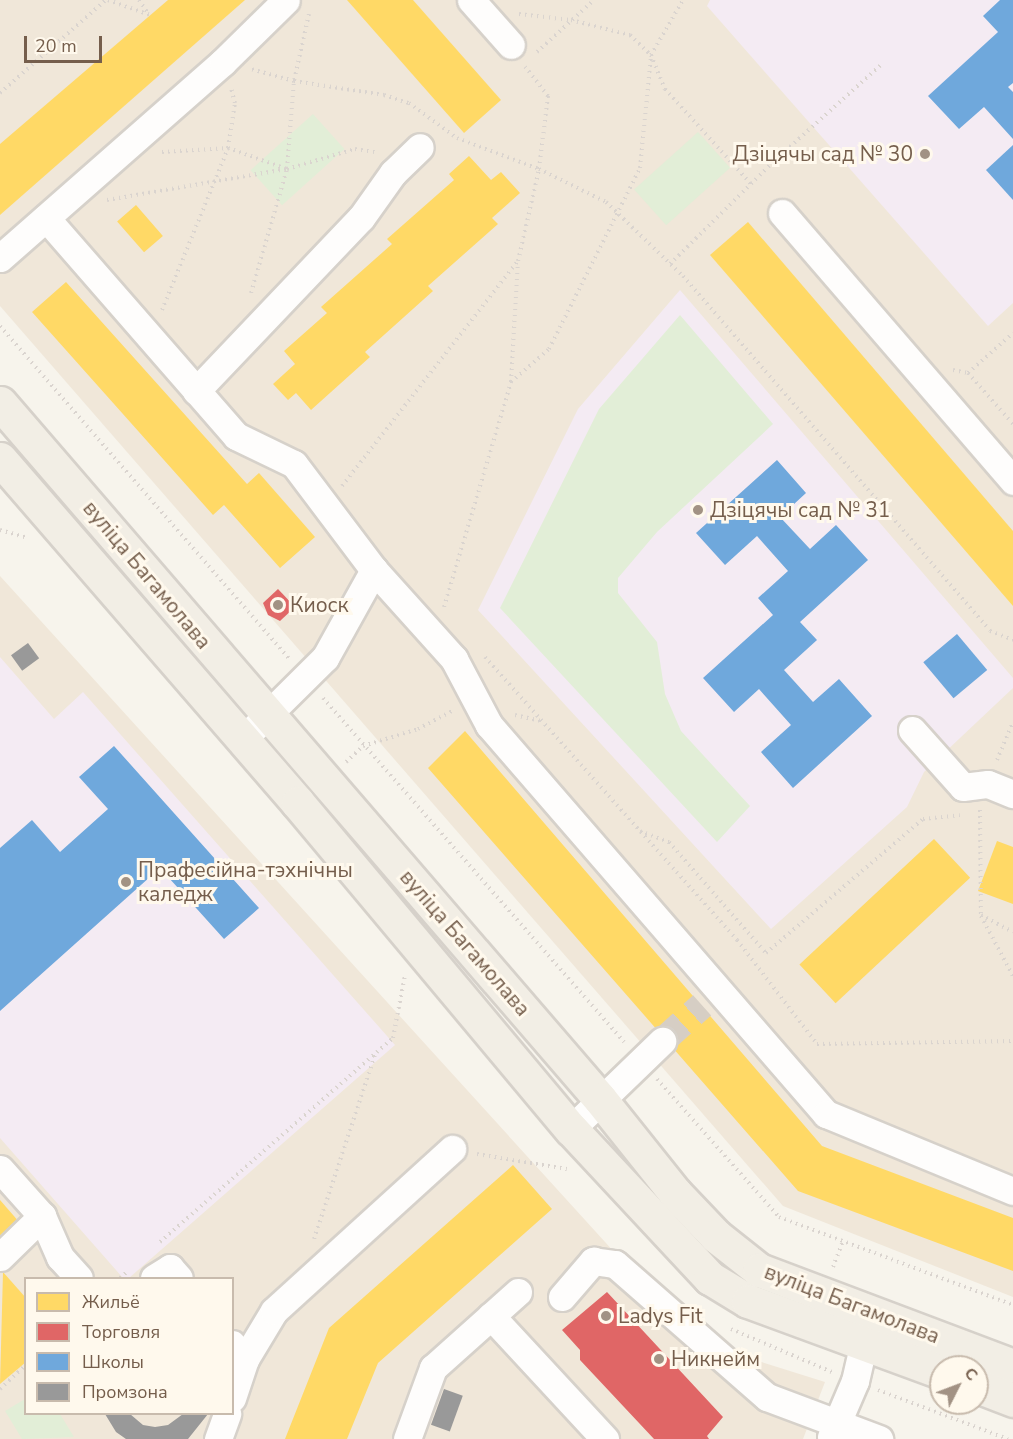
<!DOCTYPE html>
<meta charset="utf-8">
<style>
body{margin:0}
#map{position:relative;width:1013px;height:1439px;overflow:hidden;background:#f7f4ec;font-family:"Nunito Sans",sans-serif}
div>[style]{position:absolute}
.residential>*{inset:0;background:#f0e7d9}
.education>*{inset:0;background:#f4ebf3}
.green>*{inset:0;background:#e2eed7;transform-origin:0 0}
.homes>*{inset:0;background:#ffd966;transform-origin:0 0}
.shops>*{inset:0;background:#e06666}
.schools>*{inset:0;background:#6fa8dc;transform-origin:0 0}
.industry>*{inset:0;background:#999;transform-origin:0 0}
.minor-tunnel>*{height:27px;margin-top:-13.5px;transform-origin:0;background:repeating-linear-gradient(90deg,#d6cec4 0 27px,transparent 0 41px)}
.path>*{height:4px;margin-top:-2px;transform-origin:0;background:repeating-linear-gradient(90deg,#dad4cf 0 1.5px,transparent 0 6px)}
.roads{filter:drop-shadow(2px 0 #d6d1ca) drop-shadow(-2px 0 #d6d1ca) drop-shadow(0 2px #d6d1ca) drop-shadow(0 -2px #d6d1ca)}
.minor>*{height:27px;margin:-13.5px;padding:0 13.5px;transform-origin:13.5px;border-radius:13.5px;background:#fefdfc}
.major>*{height:33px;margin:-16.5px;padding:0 16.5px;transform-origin:16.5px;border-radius:16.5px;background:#f2eee5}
.dots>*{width:16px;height:16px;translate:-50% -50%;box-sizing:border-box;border:3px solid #fff9ed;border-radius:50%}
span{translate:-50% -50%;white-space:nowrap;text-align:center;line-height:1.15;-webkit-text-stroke:6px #fff9ed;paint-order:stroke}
.poi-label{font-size:21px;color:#755e4c}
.right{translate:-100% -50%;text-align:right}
.left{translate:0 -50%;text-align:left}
.street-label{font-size:21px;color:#755e4c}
.legend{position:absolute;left:24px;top:1277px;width:210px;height:138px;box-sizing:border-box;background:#fff9ed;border:2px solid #c8bbad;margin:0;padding:8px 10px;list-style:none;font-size:18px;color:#755e4c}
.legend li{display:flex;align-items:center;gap:12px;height:30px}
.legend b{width:30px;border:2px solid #c8bbad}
.north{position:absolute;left:929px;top:1355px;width:60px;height:60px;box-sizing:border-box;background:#fff9ed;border:2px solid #c8bbad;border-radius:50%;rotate:48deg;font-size:16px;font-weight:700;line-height:24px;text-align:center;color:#755e4c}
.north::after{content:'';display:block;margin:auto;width:21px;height:27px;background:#a29284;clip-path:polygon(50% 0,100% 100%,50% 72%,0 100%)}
.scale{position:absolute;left:24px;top:36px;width:78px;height:27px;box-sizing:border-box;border:3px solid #755e4c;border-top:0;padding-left:8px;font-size:18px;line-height:21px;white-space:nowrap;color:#755e4c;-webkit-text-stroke:4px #fff9ed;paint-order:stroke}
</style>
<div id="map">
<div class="residential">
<div style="clip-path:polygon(0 0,1013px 0,1013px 1297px,783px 1206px,0 306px)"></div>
<div style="clip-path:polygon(evenodd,0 576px,695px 1341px,825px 1382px,803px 1439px,0 1439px,0 576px,26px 1278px,232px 1278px,232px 1414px,26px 1414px,26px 1278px)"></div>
</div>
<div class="education">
<div style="clip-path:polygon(710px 0,1013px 0,1013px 303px,988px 326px,707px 6px)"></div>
<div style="clip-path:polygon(680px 290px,1013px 678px,1013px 688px,924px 772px,907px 807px,771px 929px,478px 610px,578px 409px)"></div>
<div style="clip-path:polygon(0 657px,54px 719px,83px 692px,395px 1045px,129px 1278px,123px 1278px,0 1138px)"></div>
</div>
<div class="green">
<div style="left:313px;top:114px;width:47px;height:84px;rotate:48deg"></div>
<div style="left:698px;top:132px;width:48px;height:86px;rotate:48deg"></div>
<div style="clip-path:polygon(680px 315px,773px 424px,657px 532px,618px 578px,618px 593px,657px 642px,665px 694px,681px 731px,750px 806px,717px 842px,500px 608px,599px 409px)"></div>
<div style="clip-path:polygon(25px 1399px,26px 1414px,60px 1414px,74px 1437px,22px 1439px,5px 1411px)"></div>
</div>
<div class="homes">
<div style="clip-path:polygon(168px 0,245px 0,0 215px,0 144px)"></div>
<div style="clip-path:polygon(347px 0,413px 0,501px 100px,464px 133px)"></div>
<div style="clip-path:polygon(469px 156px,491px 180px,501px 172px,520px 193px,492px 218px,498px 224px,428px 286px,433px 291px,365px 352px,370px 357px,311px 410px,296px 393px,288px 400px,273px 384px,295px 364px,284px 351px,327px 313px,321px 307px,392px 244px,387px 239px,454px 180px,449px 174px)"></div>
<div style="left:136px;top:205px;width:41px;height:25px;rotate:49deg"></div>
<div style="clip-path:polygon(748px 222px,1013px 531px,1013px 606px,710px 255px)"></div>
<div style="clip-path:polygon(66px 282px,247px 484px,259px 473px,315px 537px,280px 568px,224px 505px,213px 515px,32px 312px)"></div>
<div style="clip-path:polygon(465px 731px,822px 1146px,1013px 1218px,1013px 1271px,798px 1191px,428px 768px)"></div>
<div style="left:934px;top:839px;width:53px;height:184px;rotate:47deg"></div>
<div style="clip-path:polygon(997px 841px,1013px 847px,1013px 904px,978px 891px)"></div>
<div style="clip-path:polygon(513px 1165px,552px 1209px,378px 1363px,347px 1439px,285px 1439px,329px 1328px)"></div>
<div style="clip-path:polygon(0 1200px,20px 1223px,0 1240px)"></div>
<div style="clip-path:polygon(3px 1272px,26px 1298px,26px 1362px,0 1384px)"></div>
</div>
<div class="shops">
<div style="clip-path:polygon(278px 589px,295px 607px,280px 621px,268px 615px,263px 603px)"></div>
<div style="clip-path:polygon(607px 1292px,723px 1417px,707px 1436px,709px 1439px,654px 1439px,580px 1360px,580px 1350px,562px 1330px)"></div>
</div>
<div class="schools">
<div style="clip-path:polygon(1000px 0,1013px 0,1013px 83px,1008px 87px,1013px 92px,1013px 139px,984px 107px,959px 129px,928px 96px,998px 32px,983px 16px)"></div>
<div style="clip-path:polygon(1013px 145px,1013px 200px,986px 170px)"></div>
<div style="clip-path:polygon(777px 460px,806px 493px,780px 517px,810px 549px,836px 525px,868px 560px,800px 622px,817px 640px,784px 670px,813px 702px,839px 679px,872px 716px,793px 788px,761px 752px,791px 725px,759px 689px,734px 712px,703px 678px,773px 615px,758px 598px,788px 571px,757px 536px,725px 565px,696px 533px)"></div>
<div style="left:957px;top:634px;width:47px;height:44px;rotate:50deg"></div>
<div style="clip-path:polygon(114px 746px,259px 908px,224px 939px,160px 868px,0 1011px,0 848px,32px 820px,60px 852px,108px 809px,79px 777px)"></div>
</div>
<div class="industry">
<div style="left:28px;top:643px;width:19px;height:21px;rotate:54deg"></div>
<div style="left:444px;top:1389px;width:20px;height:38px;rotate:20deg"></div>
<div style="clip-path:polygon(105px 1414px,130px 1414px,143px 1425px,155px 1427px,168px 1425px,183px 1414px,208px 1414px,188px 1439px,126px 1439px,116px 1432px)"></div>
</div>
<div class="minor-tunnel">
<div style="left:662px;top:1041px;width:54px;rotate:-42deg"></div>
</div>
<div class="path">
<div style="left:108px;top:0;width:45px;rotate:19.7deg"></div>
<div style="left:139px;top:0;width:18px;rotate:56deg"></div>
<div style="left:309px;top:14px;width:69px;rotate:102.6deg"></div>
<div style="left:294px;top:81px;width:91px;rotate:8.8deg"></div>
<div style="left:384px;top:95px;width:26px;rotate:18deg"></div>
<div style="left:409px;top:103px;width:59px;rotate:36.1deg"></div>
<div style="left:457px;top:138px;width:88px;rotate:20.7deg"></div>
<div style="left:539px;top:169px;width:75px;rotate:26.2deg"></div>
<div style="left:606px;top:202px;width:107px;rotate:43.9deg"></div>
<div style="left:683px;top:276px;width:469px;rotate:49.1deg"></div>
<div style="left:990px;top:631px;width:25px;rotate:21deg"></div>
<div style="left:519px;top:14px;width:52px;rotate:6.6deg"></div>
<div style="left:571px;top:20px;width:61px;rotate:14.3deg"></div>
<div style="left:630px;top:35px;width:29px;rotate:44deg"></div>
<div style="left:651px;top:55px;width:37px;rotate:68deg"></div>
<div style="left:665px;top:89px;width:130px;rotate:47.8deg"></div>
<div style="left:537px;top:52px;width:77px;rotate:-42.4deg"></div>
<div style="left:0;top:93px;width:141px;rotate:-41.3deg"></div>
<div style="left:162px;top:152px;width:66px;rotate:-3.5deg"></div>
<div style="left:228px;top:148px;width:63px;rotate:19.6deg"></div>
<div style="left:287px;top:169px;width:71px;rotate:-16.4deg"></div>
<div style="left:355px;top:149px;width:20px;rotate:9deg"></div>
<div style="left:107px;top:200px;width:182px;rotate:-9.8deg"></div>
<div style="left:670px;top:264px;width:144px;rotate:-44.7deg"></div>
<div style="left:772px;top:163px;width:149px;rotate:-42deg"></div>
<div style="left:251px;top:293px;width:129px;rotate:-73.8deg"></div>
<div style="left:287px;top:169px;width:88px;rotate:-85.5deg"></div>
<div style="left:294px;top:81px;width:45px;rotate:-164.4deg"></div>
<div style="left:162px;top:310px;width:175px;rotate:-67.8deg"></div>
<div style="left:228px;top:148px;width:46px;rotate:-81.2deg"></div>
<div style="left:235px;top:103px;width:16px;rotate:-105deg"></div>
<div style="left:0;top:326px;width:440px;rotate:49deg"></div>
<div style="left:953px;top:370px;width:15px;rotate:11deg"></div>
<div style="left:968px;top:373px;width:60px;rotate:-41.6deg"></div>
<div style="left:968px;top:373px;width:68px;rotate:48.6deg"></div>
<div style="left:511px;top:382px;width:120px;rotate:-86.7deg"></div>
<div style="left:342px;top:486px;width:286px;rotate:-52deg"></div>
<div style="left:518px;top:261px;width:94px;rotate:-77.1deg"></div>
<div style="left:539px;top:169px;width:74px;rotate:-83deg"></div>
<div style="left:548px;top:96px;width:37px;rotate:-128deg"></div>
<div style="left:0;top:530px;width:29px;rotate:16deg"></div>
<div style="left:444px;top:607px;width:235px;rotate:-73.4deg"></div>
<div style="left:511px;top:382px;width:50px;rotate:-41deg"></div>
<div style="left:549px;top:349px;width:203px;rotate:-63.3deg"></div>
<div style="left:640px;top:168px;width:114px;rotate:-84.4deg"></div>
<div style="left:651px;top:55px;width:64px;rotate:-59.8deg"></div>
<div style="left:485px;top:657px;width:379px;rotate:48.3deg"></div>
<div style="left:737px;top:940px;width:131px;rotate:52.4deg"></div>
<div style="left:817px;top:1044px;width:196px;rotate:-0.9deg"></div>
<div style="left:323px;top:698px;width:457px;rotate:48.8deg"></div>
<div style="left:515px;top:715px;width:28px;rotate:13deg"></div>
<div style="left:997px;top:760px;width:41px;rotate:-67.2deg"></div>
<div style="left:346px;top:762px;width:23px;rotate:-43deg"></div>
<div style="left:363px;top:746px;width:58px;rotate:-17.2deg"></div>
<div style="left:418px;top:729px;width:38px;rotate:-28deg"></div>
<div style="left:980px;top:810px;width:105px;rotate:89.5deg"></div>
<div style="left:981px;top:915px;width:36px;rotate:28deg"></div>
<div style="left:640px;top:831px;width:31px;rotate:21deg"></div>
<div style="left:669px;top:842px;width:147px;rotate:48.9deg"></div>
<div style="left:766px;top:953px;width:206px;rotate:-40.5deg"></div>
<div style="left:923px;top:819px;width:37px;rotate:-6deg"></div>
<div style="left:981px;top:916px;width:68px;rotate:61.9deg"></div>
<div style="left:657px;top:1079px;width:184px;rotate:48.5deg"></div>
<div style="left:779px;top:1217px;width:250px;rotate:20.6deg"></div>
<div style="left:477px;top:1154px;width:91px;rotate:9.5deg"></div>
<div style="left:314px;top:1239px;width:194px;rotate:-71.7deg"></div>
<div style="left:160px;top:1242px;width:310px;rotate:-41.2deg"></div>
<div style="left:393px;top:1038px;width:64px;rotate:-79.2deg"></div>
<div style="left:833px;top:1267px;width:26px;rotate:-69deg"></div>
<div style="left:120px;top:1278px;width:11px;rotate:-41deg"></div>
<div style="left:731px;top:1329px;width:110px;rotate:23.1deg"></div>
<div style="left:0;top:1389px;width:35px;rotate:-43deg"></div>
<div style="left:878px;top:1390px;width:139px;rotate:20.7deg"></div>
</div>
<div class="roads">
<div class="minor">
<div style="left:471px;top:0;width:60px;rotate:48.4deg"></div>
<div style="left:782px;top:213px;width:354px;rotate:49.2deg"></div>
<div style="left:46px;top:218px;width:289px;rotate:48.9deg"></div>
<div style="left:236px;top:436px;width:64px;rotate:25.8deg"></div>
<div style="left:294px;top:464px;width:133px;rotate:53deg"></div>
<div style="left:374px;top:570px;width:120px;rotate:48deg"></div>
<div style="left:454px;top:659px;width:75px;rotate:62.1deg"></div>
<div style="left:489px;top:725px;width:515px;rotate:49.1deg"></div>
<div style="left:826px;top:1114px;width:202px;rotate:22.4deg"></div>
<div style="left:0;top:258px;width:297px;rotate:-41.3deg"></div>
<div style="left:223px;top:62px;width:88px;rotate:-44.5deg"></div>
<div style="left:196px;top:391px;width:239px;rotate:-46.4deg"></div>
<div style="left:361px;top:218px;width:55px;rotate:-54.6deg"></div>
<div style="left:393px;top:173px;width:37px;rotate:-44deg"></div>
<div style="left:912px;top:730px;width:76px;rotate:48.2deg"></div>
<div style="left:963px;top:787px;width:25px;rotate:-7deg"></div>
<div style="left:988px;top:784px;width:27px;rotate:22deg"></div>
<div style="left:242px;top:740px;width:117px;rotate:-44.7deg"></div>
<div style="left:325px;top:658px;width:101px;rotate:-60.9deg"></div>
<div style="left:571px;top:1129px;width:127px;rotate:-44deg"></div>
<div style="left:0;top:1169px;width:63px;rotate:48.2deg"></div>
<div style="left:42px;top:1216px;width:45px;rotate:66.3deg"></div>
<div style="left:60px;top:1257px;width:28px;rotate:48deg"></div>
<div style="left:0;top:1257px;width:59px;rotate:-44.3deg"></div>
<div style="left:154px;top:1278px;width:19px;rotate:-32deg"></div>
<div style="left:170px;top:1268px;width:13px;rotate:48deg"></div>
<div style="left:562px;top:1297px;width:48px;rotate:-49.3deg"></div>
<div style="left:593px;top:1261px;width:22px;rotate:8deg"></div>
<div style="left:615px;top:1264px;width:202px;rotate:41.2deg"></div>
<div style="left:767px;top:1397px;width:120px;rotate:20.6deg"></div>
<div style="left:491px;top:1316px;width:168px;rotate:47.2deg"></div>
<div style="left:232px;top:1344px;width:20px;rotate:49deg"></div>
<div style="left:245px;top:1359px;width:41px;rotate:108.4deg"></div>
<div style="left:245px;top:1359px;width:56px;rotate:-58.9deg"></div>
<div style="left:274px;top:1311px;width:241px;rotate:-42.3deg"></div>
<div style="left:831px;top:1437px;width:61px;rotate:-66.8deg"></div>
<div style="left:855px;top:1381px;width:39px;rotate:-77deg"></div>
<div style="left:218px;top:1439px;width:27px;rotate:-70deg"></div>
<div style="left:407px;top:1439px;width:76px;rotate:-69.9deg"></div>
<div style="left:433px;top:1368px;width:114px;rotate:-41.8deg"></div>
</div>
<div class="major">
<div style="left:0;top:403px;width:919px;rotate:49.24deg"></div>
<div style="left:600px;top:1099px;width:120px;rotate:51.4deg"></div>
<div style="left:675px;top:1193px;width:59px;rotate:46.4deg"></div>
<div style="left:716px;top:1236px;width:55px;rotate:38.3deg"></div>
<div style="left:759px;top:1270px;width:272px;rotate:20.7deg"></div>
<div style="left:0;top:459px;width:455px;rotate:49.1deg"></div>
<div style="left:298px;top:803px;width:425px;rotate:50.1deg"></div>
<div style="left:571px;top:1129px;width:204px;rotate:47deg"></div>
<div style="left:710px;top:1278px;width:44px;rotate:31.2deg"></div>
<div style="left:748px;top:1301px;width:206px;rotate:20.2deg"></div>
<div style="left:977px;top:1386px;width:39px;rotate:21deg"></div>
</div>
</div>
<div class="dots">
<div style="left:925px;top:154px;background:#a29284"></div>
<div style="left:698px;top:510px;background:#a29284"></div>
<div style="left:278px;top:605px;background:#a29284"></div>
<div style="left:126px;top:882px;background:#a29284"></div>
<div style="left:606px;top:1316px;background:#a29284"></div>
<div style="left:659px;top:1359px;background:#a29284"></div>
</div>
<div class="poi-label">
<span class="right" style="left:913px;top:154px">Дзіцячы сад № 30</span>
<span class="left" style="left:710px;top:510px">Дзіцячы сад № 31</span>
<span class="left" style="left:290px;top:605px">Киоск</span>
<span class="left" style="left:138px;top:882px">Прафесійна-тэхнічны<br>каледж</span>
<span class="left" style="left:618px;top:1316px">Ladys Fit</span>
<span class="left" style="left:671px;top:1359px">Никнейм</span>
</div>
<div class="street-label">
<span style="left:147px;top:575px;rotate:50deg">вуліца Багамолава</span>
<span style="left:465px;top:943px;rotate:49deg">вуліца Багамолава</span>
<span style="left:852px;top:1304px;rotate:21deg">вуліца Багамолава</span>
</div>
<ul class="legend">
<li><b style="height:16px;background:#ffd966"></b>Жильё</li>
<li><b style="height:16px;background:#e06666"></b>Торговля</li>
<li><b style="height:16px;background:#6fa8dc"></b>Школы</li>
<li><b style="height:16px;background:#999"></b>Промзона</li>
</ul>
<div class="north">С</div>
<div class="scale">20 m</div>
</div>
